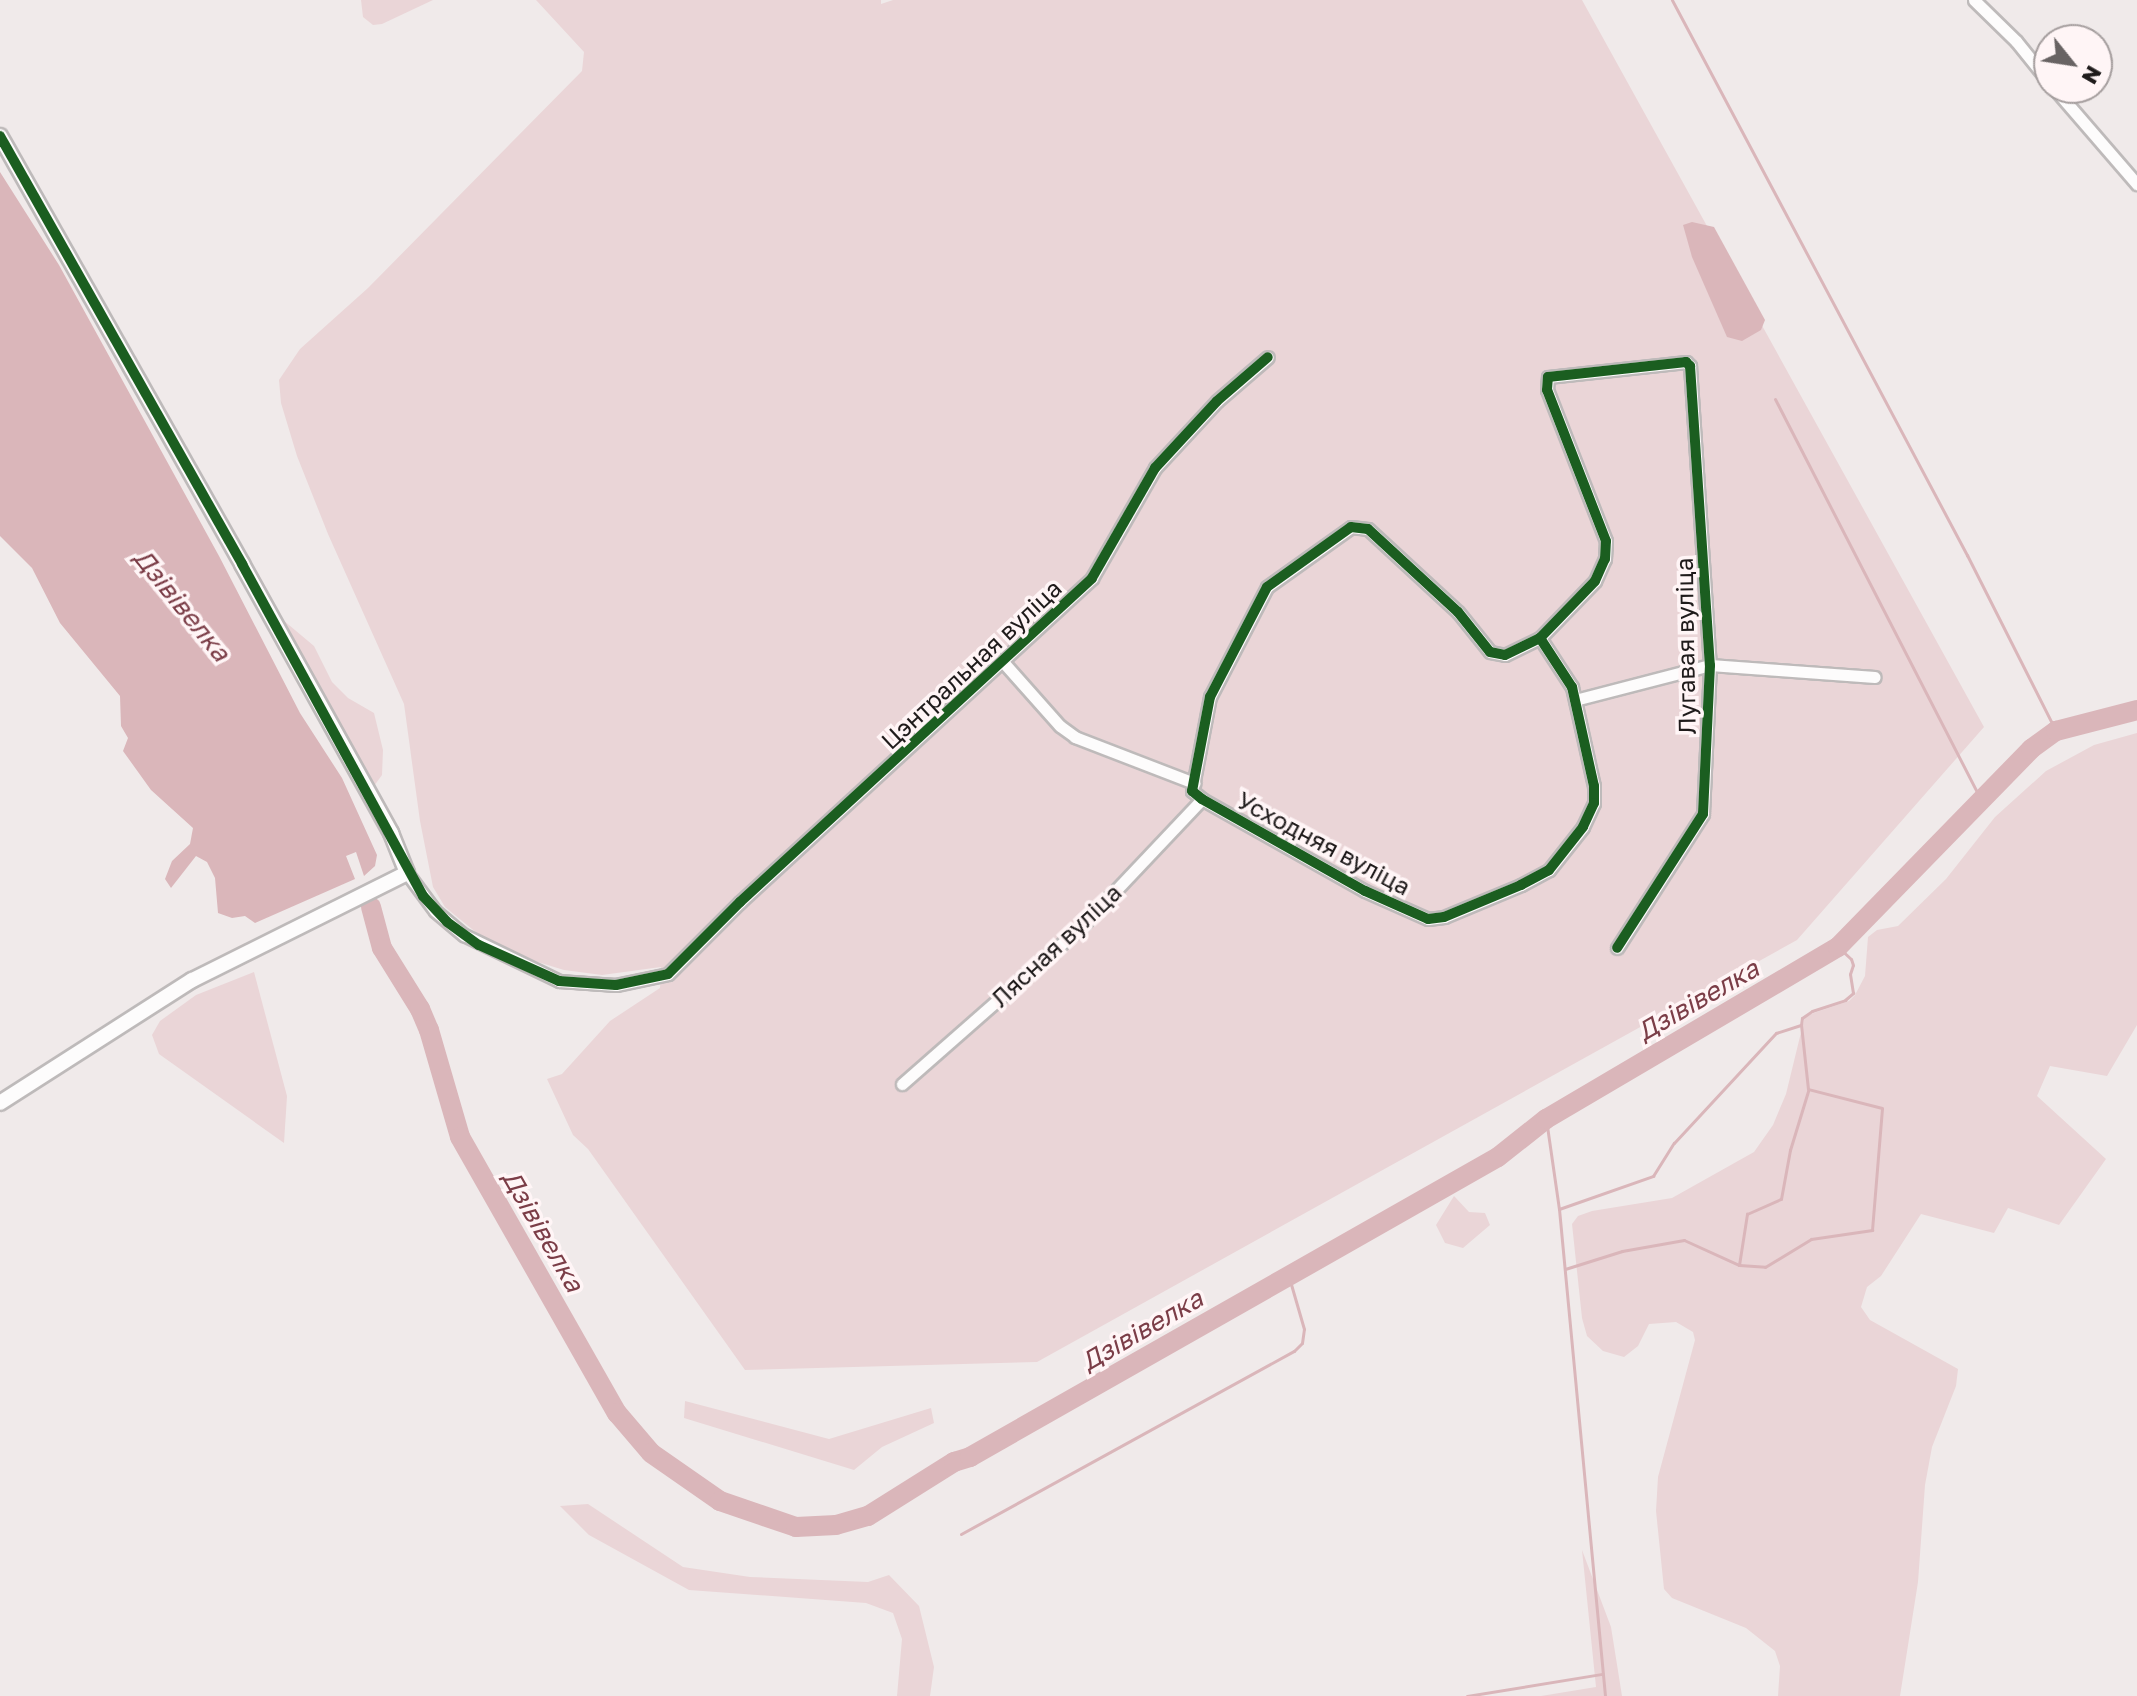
<!DOCTYPE html>
<meta charset="utf-8">
<style>
body{margin:0}
#map{position:relative;width:2137px;height:1696px;overflow:hidden;background:#f0eaea;font-family:"Golos Text",sans-serif}
div>[style]{position:absolute}
.green>*{inset:0;background:#ead5d7}
.water>*{inset:0;background:#dab6ba}
.stream>*{height:3px;margin:-1.5px;padding:0 1.5px;transform-origin:1.5px;border-radius:1.5px;background:#dab6ba}
.river>*{height:20px;margin:-10px;padding:0 10px;transform-origin:10px;border-radius:10px;background:#dab6ba}
.roads{filter:drop-shadow(2px 0 #bebaba) drop-shadow(-2px 0 #bebaba) drop-shadow(0 2px #bebaba) drop-shadow(0 -2px #bebaba)}
.minor>*{height:11px;margin:-5.5px;padding:0 5.5px;transform-origin:5.5px;border-radius:5.5px;background:#fdfcfc}
.tertiary>*{height:14px;margin:-7px;padding:0 7px;transform-origin:7px;border-radius:7px;background:#fdfcfc}
.cycleway>*{height:10px;margin:-5px;padding:0 5px;transform-origin:5px;border-radius:5px;background:#1b5e20}
span{translate:-50% -50%;white-space:nowrap;text-align:center;line-height:1.15;-webkit-text-stroke:7px #fff5f6;paint-order:stroke}
.street-label{font-size:24px;color:#1f1b1b}
.water-label{font-size:26px;color:#7b3d47;font-style:italic}
.north{position:absolute;left:2033px;top:24px;width:80px;height:80px;box-sizing:border-box;background:#fff5f6;border:2px solid #a59e9e;border-radius:50%;rotate:120deg;font-size:22px;font-weight:700;line-height:32px;text-align:center;color:#1f1b1b}
.north::after{content:'';display:block;margin:auto;width:28px;height:36px;background:#686363;clip-path:polygon(50% 0,100% 100%,50% 72%,0 100%)}
</style>
<div id="map">
<div class="green">
<div style="clip-path:polygon(361px 0,433px 0,382px 24px,373px 25px,363px 17px)"></div>
<div style="clip-path:polygon(536px 0,881px 0,881px 4px,893px 0,1582px 0,1984px 727px,1797px 940px,1037px 1362px,745px 1370px,588px 1149px,573px 1135px,547px 1079px,562px 1074px,610px 1021px,660px 988px,661px 967px,602px 975px,564px 970px,528px 959px,478px 934px,445px 907px,433px 887px,420px 821px,404px 704px,328px 534px,297px 456px,281px 403px,279px 380px,300px 349px,368px 288px,582px 71px,584px 52px)"></div>
<div style="clip-path:polygon(283px 620px,314px 646px,332px 682px,348px 698px,374px 713px,383px 750px,382px 775px,374px 786px)"></div>
<div style="clip-path:polygon(2137px 733px,2137px 1025px,2107px 1076px,2050px 1066px,2037px 1096px,2106px 1159px,2059px 1225px,2008px 1208px,1994px 1233px,1921px 1214px,1881px 1276px,1867px 1287px,1861px 1307px,1870px 1320px,1958px 1369px,1956px 1386px,1932px 1447px,1925px 1485px,1918px 1582px,1900px 1696px,1778px 1696px,1780px 1666px,1775px 1651px,1746px 1628px,1672px 1598px,1664px 1589px,1656px 1511px,1658px 1477px,1695px 1340px,1693px 1332px,1676px 1322px,1649px 1324px,1638px 1346px,1624px 1357px,1603px 1351px,1587px 1336px,1582px 1318px,1572px 1224px,1578px 1216px,1592px 1211px,1672px 1198px,1754px 1152px,1773px 1125px,1786px 1094px,1805px 1016px,1849px 1001px,1855px 995px,1865px 976px,1868px 937px,1877px 930px,1898px 926px,1946px 879px,1995px 817px,2046px 771px,2094px 745px)"></div>
<div style="clip-path:polygon(254px 972px,287px 1096px,284px 1143px,159px 1054px,152px 1035px,160px 1021px,196px 995px)"></div>
<div style="clip-path:polygon(1454px 1196px,1469px 1212px,1485px 1213px,1490px 1225px,1463px 1248px,1445px 1243px,1436px 1225px)"></div>
<div style="clip-path:polygon(685px 1401px,829px 1439px,931px 1408px,934px 1423px,882px 1447px,854px 1470px,684px 1418px)"></div>
<div style="clip-path:polygon(588px 1504px,683px 1567px,750px 1577px,868px 1582px,889px 1575px,919px 1606px,934px 1667px,930px 1696px,897px 1696px,902px 1639px,893px 1613px,866px 1603px,689px 1590px,589px 1535px,560px 1506px)"></div>
<div style="clip-path:polygon(1582px 1550px,1611px 1627px,1622px 1696px,1541px 1696px,1596px 1687px)"></div>
</div>
<div class="water">
<div style="clip-path:polygon(0 172px,59px 265px,219px 556px,300px 713px,342px 778px,377px 855px,375px 866px,364px 876px,356px 852px,346px 856px,355px 879px,255px 923px,245px 916px,232px 918px,218px 913px,215px 878px,207px 862px,196px 856px,171px 888px,165px 879px,172px 861px,190px 844px,193px 828px,151px 790px,123px 751px,128px 738px,121px 726px,120px 696px,60px 623px,32px 568px,0 536px)"></div>
<div style="clip-path:polygon(1692px 222px,1714px 227px,1765px 320px,1761px 330px,1742px 341px,1727px 337px,1692px 257px,1683px 225px)"></div>
</div>
<div class="stream">
<div style="left:1672px;top:0;width:629px;rotate:62.01deg"></div>
<div style="left:1967px;top:555px;width:197px;rotate:63.2deg"></div>
<div style="left:1775px;top:399px;width:449px;rotate:62.8deg"></div>
<div style="left:1546px;top:1119px;width:91px;rotate:81.8deg"></div>
<div style="left:1559px;top:1209px;width:489px;rotate:84.6deg"></div>
<div style="left:1559px;top:1209px;width:100px;rotate:-19.3deg"></div>
<div style="left:1653px;top:1176px;width:39px;rotate:-58deg"></div>
<div style="left:1674px;top:1143px;width:150px;rotate:-47.2deg"></div>
<div style="left:1776px;top:1033px;width:26px;rotate:-18deg"></div>
<div style="left:1801px;top:1025px;width:7px;rotate:-82deg"></div>
<div style="left:1802px;top:1018px;width:12px;rotate:-35deg"></div>
<div style="left:1812px;top:1011px;width:35px;rotate:-18deg"></div>
<div style="left:1845px;top:1000px;width:11px;rotate:-41deg"></div>
<div style="left:1853px;top:993px;width:19px;rotate:-99deg"></div>
<div style="left:1850px;top:974px;width:9px;rotate:-72deg"></div>
<div style="left:1853px;top:965px;width:6px;rotate:-108deg"></div>
<div style="left:1851px;top:959px;width:18px;rotate:-137deg"></div>
<div style="left:1739px;top:1265px;width:52px;rotate:-81.1deg"></div>
<div style="left:1747px;top:1214px;width:37px;rotate:-24deg"></div>
<div style="left:1781px;top:1199px;width:50px;rotate:-79.6deg"></div>
<div style="left:1790px;top:1150px;width:62px;rotate:-73deg"></div>
<div style="left:1565px;top:1269px;width:60px;rotate:-17.5deg"></div>
<div style="left:1622px;top:1251px;width:63px;rotate:-10.1deg"></div>
<div style="left:1684px;top:1240px;width:60px;rotate:24.4deg"></div>
<div style="left:1739px;top:1265px;width:26px;rotate:4deg"></div>
<div style="left:1765px;top:1267px;width:54px;rotate:-31.3deg"></div>
<div style="left:1811px;top:1239px;width:62px;rotate:-8.4deg"></div>
<div style="left:1872px;top:1230px;width:122px;rotate:-85.3deg"></div>
<div style="left:1882px;top:1108px;width:76px;rotate:-165.6deg"></div>
<div style="left:1808px;top:1089px;width:64px;rotate:-96.2deg"></div>
<div style="left:961px;top:1534px;width:380px;rotate:-28.8deg"></div>
<div style="left:1294px;top:1351px;width:11px;rotate:-45deg"></div>
<div style="left:1302px;top:1343px;width:14px;rotate:-82deg"></div>
<div style="left:1304px;top:1329px;width:57px;rotate:-106.2deg"></div>
<div style="left:1467px;top:1696px;width:137px;rotate:-9.3deg"></div>
</div>
<div class="river">
<div style="left:371px;top:907px;width:42px;rotate:75deg"></div>
<div style="left:382px;top:948px;width:72px;rotate:58.1deg"></div>
<div style="left:420px;top:1009px;width:23px;rotate:67deg"></div>
<div style="left:429px;top:1030px;width:111px;rotate:73.8deg"></div>
<div style="left:460px;top:1137px;width:318px;rotate:60.4deg"></div>
<div style="left:617px;top:1413px;width:52px;rotate:49.6deg"></div>
<div style="left:651px;top:1453px;width:84px;rotate:34.8deg"></div>
<div style="left:720px;top:1501px;width:80px;rotate:18.9deg"></div>
<div style="left:796px;top:1527px;width:40px;rotate:-2.9deg"></div>
<div style="left:836px;top:1525px;width:33px;rotate:-16deg"></div>
<div style="left:868px;top:1516px;width:102px;rotate:-32.1deg"></div>
<div style="left:954px;top:1462px;width:17px;rotate:-17deg"></div>
<div style="left:970px;top:1457px;width:607px;rotate:-29.6deg"></div>
<div style="left:1498px;top:1157px;width:61px;rotate:-38.4deg"></div>
<div style="left:1546px;top:1119px;width:339px;rotate:-30.5deg"></div>
<div style="left:1838px;top:947px;width:277px;rotate:-45.7deg"></div>
<div style="left:2031px;top:749px;width:31px;rotate:-36deg"></div>
<div style="left:2056px;top:731px;width:84px;rotate:-14.5deg"></div>
</div>
<div class="roads">
<div class="minor">
<div style="left:1974px;top:0;width:59px;rotate:44.3deg"></div>
<div style="left:2016px;top:41px;width:53px;rotate:51.2deg"></div>
<div style="left:2054px;top:88px;width:127px;rotate:49.2deg"></div>
<div style="left:1540px;top:638px;width:59px;rotate:56.9deg"></div>
<div style="left:1572px;top:687px;width:101px;rotate:77.5deg"></div>
<div style="left:1594px;top:786px;width:17px;rotate:90deg"></div>
<div style="left:1594px;top:803px;width:26px;rotate:115deg"></div>
<div style="left:1583px;top:827px;width:55px;rotate:128.3deg"></div>
<div style="left:1549px;top:870px;width:32px;rotate:152deg"></div>
<div style="left:1521px;top:885px;width:83px;rotate:157.4deg"></div>
<div style="left:1444px;top:917px;width:16px;rotate:173deg"></div>
<div style="left:1428px;top:919px;width:69px;rotate:-156deg"></div>
<div style="left:1365px;top:891px;width:187px;rotate:-150.6deg"></div>
<div style="left:1202px;top:799px;width:13px;rotate:-141deg"></div>
<div style="left:1192px;top:791px;width:96px;rotate:-79.2deg"></div>
<div style="left:1210px;top:697px;width:124px;rotate:-62.6deg"></div>
<div style="left:1267px;top:587px;width:103px;rotate:-35.5deg"></div>
<div style="left:1351px;top:527px;width:17px;rotate:7deg"></div>
<div style="left:1368px;top:529px;width:122px;rotate:42.7deg"></div>
<div style="left:1458px;top:612px;width:51px;rotate:51.3deg"></div>
<div style="left:1490px;top:652px;width:15px;rotate:11deg"></div>
<div style="left:1505px;top:655px;width:39px;rotate:-26deg"></div>
<div style="left:1540px;top:638px;width:79px;rotate:-46deg"></div>
<div style="left:1595px;top:581px;width:24px;rotate:-66deg"></div>
<div style="left:1605px;top:559px;width:18px;rotate:-87deg"></div>
<div style="left:1606px;top:541px;width:162px;rotate:-111.3deg"></div>
<div style="left:1547px;top:390px;width:13px;rotate:-86deg"></div>
<div style="left:1548px;top:377px;width:139px;rotate:-6.2deg"></div>
<div style="left:1686px;top:362px;width:6px;rotate:45deg"></div>
<div style="left:1690px;top:366px;width:300px;rotate:86.2deg"></div>
<div style="left:1710px;top:665px;width:149px;rotate:92.7deg"></div>
<div style="left:1703px;top:814px;width:159px;rotate:122.7deg"></div>
<div style="left:1004px;top:663px;width:84px;rotate:48.4deg"></div>
<div style="left:1060px;top:726px;width:19px;rotate:36deg"></div>
<div style="left:1075px;top:737px;width:128px;rotate:21.1deg"></div>
<div style="left:1575px;top:700px;width:139px;rotate:-14.5deg"></div>
<div style="left:1710px;top:665px;width:165px;rotate:4.2deg"></div>
<div style="left:407px;top:873px;width:47px;rotate:53.6deg"></div>
<div style="left:435px;top:911px;width:38px;rotate:40deg"></div>
<div style="left:464px;top:935px;width:106px;rotate:25.8deg"></div>
<div style="left:559px;top:981px;width:57px;rotate:4deg"></div>
<div style="left:616px;top:985px;width:53px;rotate:-11.9deg"></div>
<div style="left:668px;top:974px;width:102px;rotate:-45deg"></div>
<div style="left:740px;top:902px;width:478px;rotate:-42.6deg"></div>
<div style="left:1092px;top:578px;width:127px;rotate:-60.2deg"></div>
<div style="left:1155px;top:468px;width:91px;rotate:-47.2deg"></div>
<div style="left:1217px;top:401px;width:67px;rotate:-40.8deg"></div>
<div style="left:902px;top:1084px;width:241px;rotate:-41.3deg"></div>
<div style="left:1083px;top:925px;width:173px;rotate:-46.6deg"></div>
</div>
<div class="tertiary">
<div style="left:0;top:136px;width:492px;rotate:60.5deg"></div>
<div style="left:242px;top:564px;width:308px;rotate:61deg"></div>
<div style="left:391px;top:833px;width:43px;rotate:68.2deg"></div>
<div style="left:407px;top:873px;width:240px;rotate:153.5deg"></div>
<div style="left:192px;top:980px;width:228px;rotate:147.4deg"></div>
</div>
</div>
<div class="cycleway">
<div style="left:0;top:136px;width:492px;rotate:60.5deg"></div>
<div style="left:242px;top:564px;width:378px;rotate:61.4deg"></div>
<div style="left:423px;top:896px;width:35px;rotate:47deg"></div>
<div style="left:447px;top:922px;width:39px;rotate:36deg"></div>
<div style="left:479px;top:945px;width:88px;rotate:24.2deg"></div>
<div style="left:559px;top:981px;width:57px;rotate:4deg"></div>
<div style="left:616px;top:985px;width:53px;rotate:-11.9deg"></div>
<div style="left:668px;top:974px;width:102px;rotate:-45deg"></div>
<div style="left:740px;top:902px;width:478px;rotate:-42.6deg"></div>
<div style="left:1092px;top:578px;width:127px;rotate:-60.2deg"></div>
<div style="left:1155px;top:468px;width:91px;rotate:-47.2deg"></div>
<div style="left:1217px;top:401px;width:67px;rotate:-40.8deg"></div>
<div style="left:1540px;top:638px;width:59px;rotate:56.9deg"></div>
<div style="left:1572px;top:687px;width:101px;rotate:77.5deg"></div>
<div style="left:1594px;top:786px;width:17px;rotate:90deg"></div>
<div style="left:1594px;top:803px;width:26px;rotate:115deg"></div>
<div style="left:1583px;top:827px;width:55px;rotate:128.3deg"></div>
<div style="left:1549px;top:870px;width:32px;rotate:152deg"></div>
<div style="left:1521px;top:885px;width:83px;rotate:157.4deg"></div>
<div style="left:1444px;top:917px;width:16px;rotate:173deg"></div>
<div style="left:1428px;top:919px;width:69px;rotate:-156deg"></div>
<div style="left:1365px;top:891px;width:187px;rotate:-150.6deg"></div>
<div style="left:1202px;top:799px;width:13px;rotate:-141deg"></div>
<div style="left:1192px;top:791px;width:96px;rotate:-79.2deg"></div>
<div style="left:1210px;top:697px;width:124px;rotate:-62.6deg"></div>
<div style="left:1267px;top:587px;width:103px;rotate:-35.5deg"></div>
<div style="left:1351px;top:527px;width:17px;rotate:7deg"></div>
<div style="left:1368px;top:529px;width:122px;rotate:42.7deg"></div>
<div style="left:1458px;top:612px;width:51px;rotate:51.3deg"></div>
<div style="left:1490px;top:652px;width:15px;rotate:11deg"></div>
<div style="left:1505px;top:655px;width:39px;rotate:-26deg"></div>
<div style="left:1540px;top:638px;width:79px;rotate:-46deg"></div>
<div style="left:1595px;top:581px;width:24px;rotate:-66deg"></div>
<div style="left:1605px;top:559px;width:18px;rotate:-87deg"></div>
<div style="left:1606px;top:541px;width:162px;rotate:-111.3deg"></div>
<div style="left:1547px;top:390px;width:13px;rotate:-86deg"></div>
<div style="left:1548px;top:377px;width:139px;rotate:-6.2deg"></div>
<div style="left:1686px;top:362px;width:6px;rotate:45deg"></div>
<div style="left:1690px;top:366px;width:300px;rotate:86.2deg"></div>
<div style="left:1710px;top:665px;width:149px;rotate:92.7deg"></div>
<div style="left:1703px;top:814px;width:159px;rotate:122.7deg"></div>
</div>
<div class="street-label">
<span style="left:1685px;top:646px;rotate:-91deg">Лугавая вуліца</span>
<span style="left:971px;top:664px;rotate:-43deg">Цэнтральная вуліца</span>
<span style="left:1324px;top:843px;rotate:28deg">Усходняя вуліца</span>
<span style="left:1056px;top:945px;rotate:-43deg">Лясная вуліца</span>
</div>
<div class="water-label">
<span style="left:182px;top:605px;rotate:51deg">Дзівівелка</span>
<span style="left:1698px;top:1000px;rotate:-30deg">Дзівівелка</span>
<span style="left:543px;top:1231px;rotate:60deg">Дзівівелка</span>
<span style="left:1142px;top:1330px;rotate:-30deg">Дзівівелка</span>
</div>
<div class="north">N</div>
</div>
